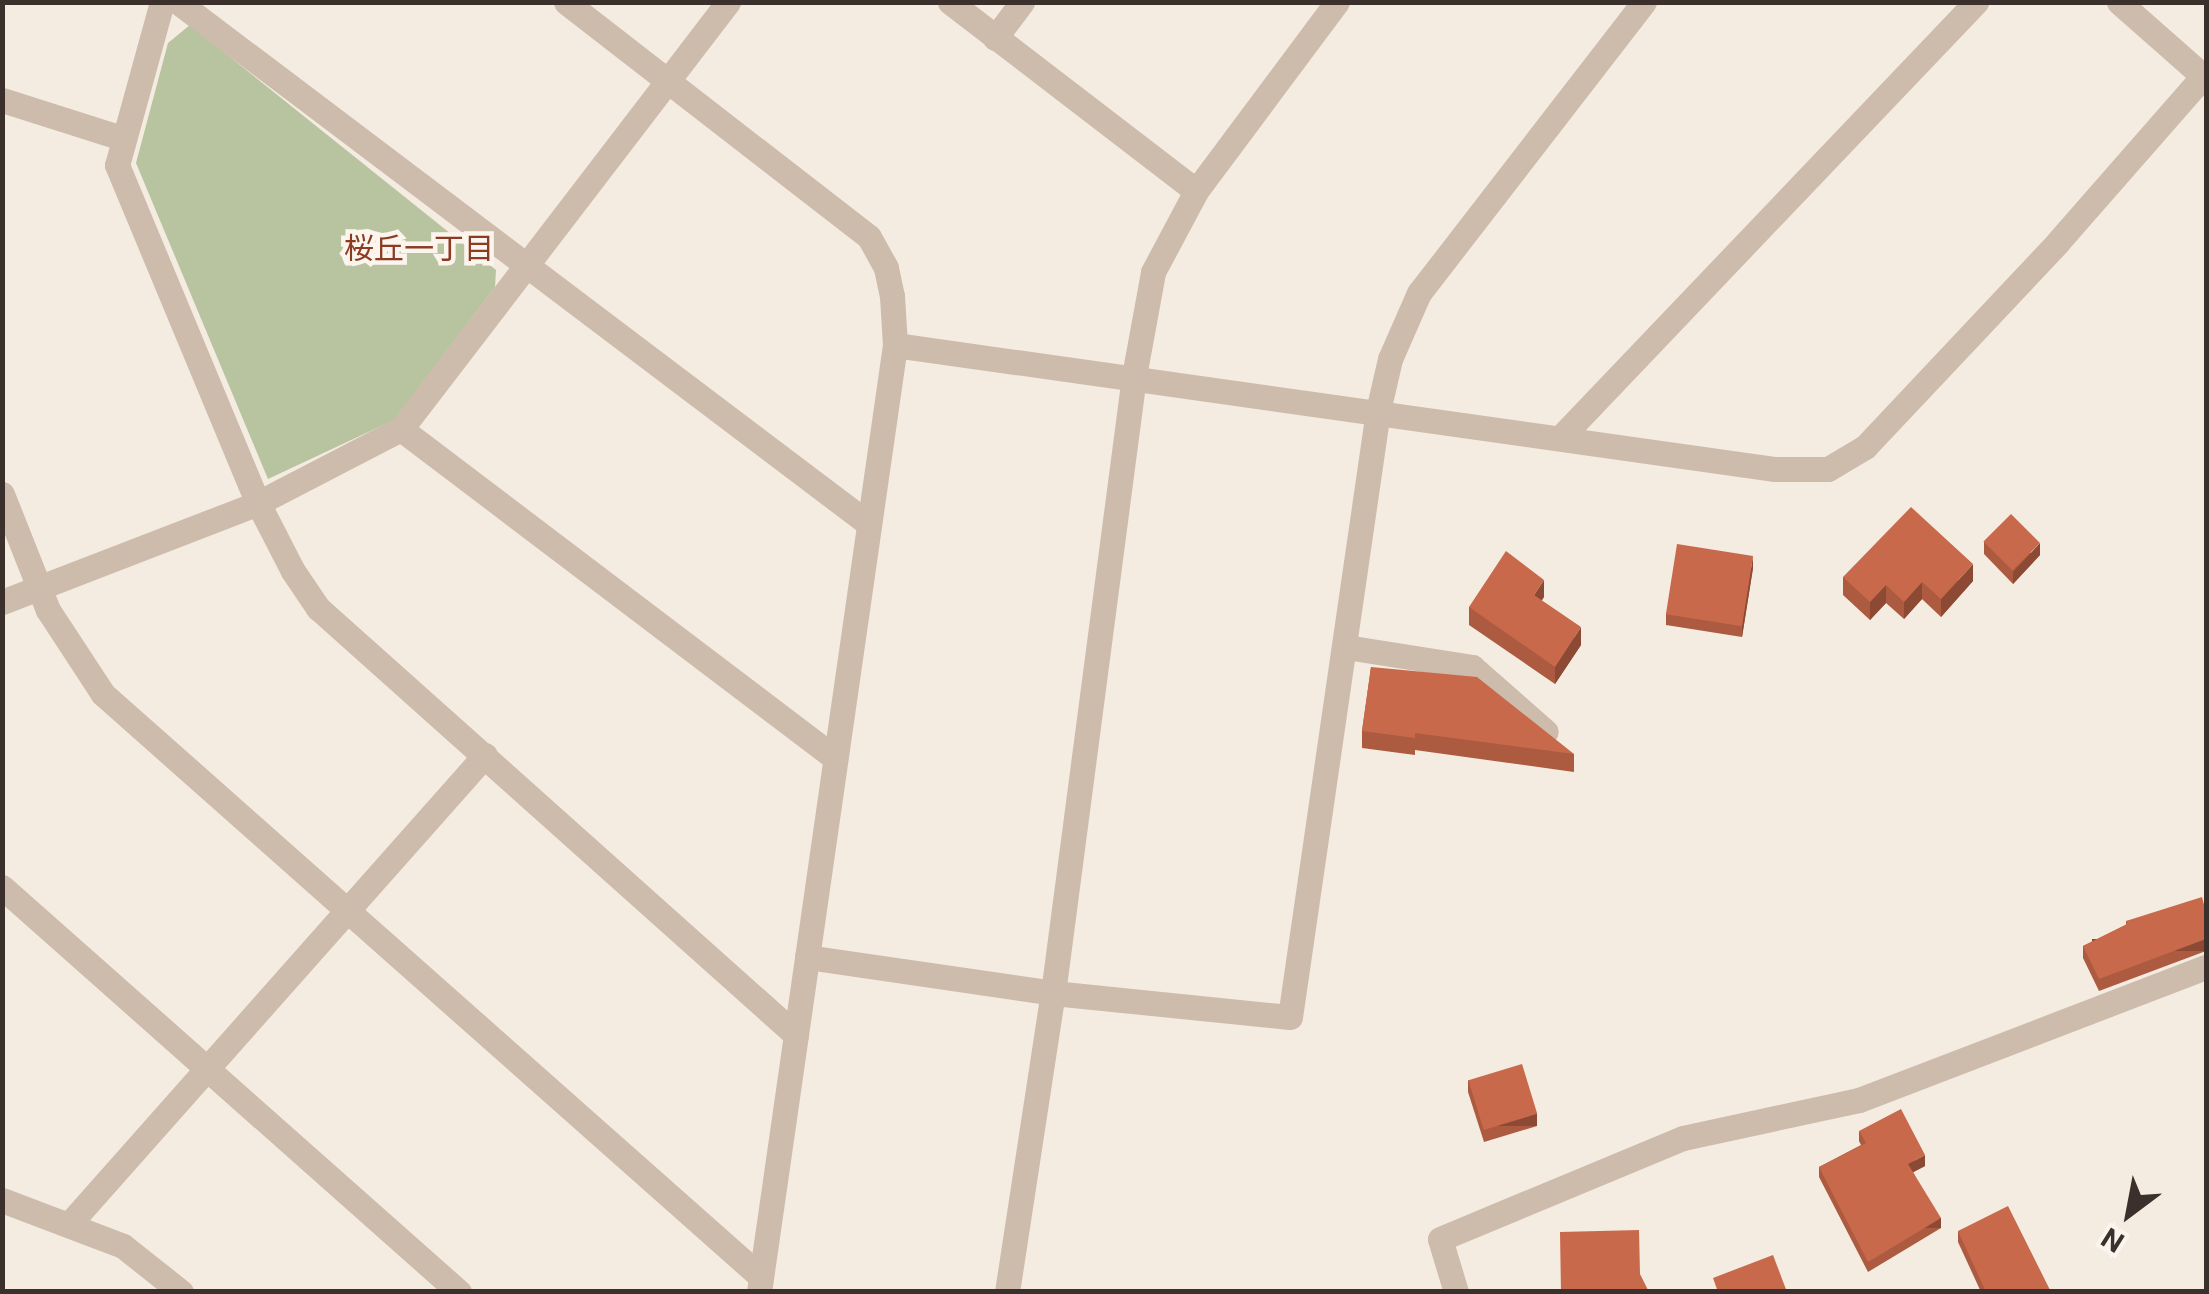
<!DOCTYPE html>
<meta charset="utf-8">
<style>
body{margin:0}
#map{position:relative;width:2209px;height:1294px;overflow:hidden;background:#f4ebe1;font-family:Roboto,"Noto Sans JP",sans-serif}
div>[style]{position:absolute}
.green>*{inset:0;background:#b8c4a0}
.minor>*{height:25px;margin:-12.5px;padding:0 12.5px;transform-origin:12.5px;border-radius:12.5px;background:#cdbbac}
.tertiary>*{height:25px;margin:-12.5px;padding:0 12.5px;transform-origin:12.5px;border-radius:12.5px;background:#cdbbac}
.wall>*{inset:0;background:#ac5a40}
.shaded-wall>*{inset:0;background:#8c4a34;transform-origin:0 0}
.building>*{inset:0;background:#c8694b;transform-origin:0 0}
span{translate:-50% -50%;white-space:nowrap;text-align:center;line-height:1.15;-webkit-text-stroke:9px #fbf5ee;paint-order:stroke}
.neighbourhood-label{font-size:30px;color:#8c3b22}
.frame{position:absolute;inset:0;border:5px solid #3b302b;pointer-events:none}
.north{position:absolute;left:2079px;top:1164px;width:100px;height:100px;-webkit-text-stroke:8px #fbf5ee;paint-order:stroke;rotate:212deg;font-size:28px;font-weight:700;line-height:40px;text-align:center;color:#3b302b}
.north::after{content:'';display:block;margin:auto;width:35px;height:45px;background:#3b302b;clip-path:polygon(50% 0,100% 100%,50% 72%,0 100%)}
</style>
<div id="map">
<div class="green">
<div style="clip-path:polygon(190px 25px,496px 270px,495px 287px,394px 420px,268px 479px,136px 163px,168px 43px)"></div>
</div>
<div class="minor">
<div style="left:162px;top:2px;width:169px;rotate:105.4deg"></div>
<div style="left:117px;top:165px;width:366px;rotate:67.4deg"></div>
<div style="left:258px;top:503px;width:76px;rotate:62.8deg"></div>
<div style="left:293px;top:571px;width:45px;rotate:56deg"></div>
<div style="left:318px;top:608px;width:641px;rotate:41.77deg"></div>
<div style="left:178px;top:2px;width:866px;rotate:37.07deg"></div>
<div style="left:566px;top:2px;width:383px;rotate:37.8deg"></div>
<div style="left:869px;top:237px;width:35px;rotate:61deg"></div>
<div style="left:886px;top:268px;width:29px;rotate:78deg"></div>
<div style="left:892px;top:296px;width:49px;rotate:86.5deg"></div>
<div style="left:895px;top:345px;width:957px;rotate:98.17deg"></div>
<div style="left:2119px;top:2px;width:112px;rotate:41.4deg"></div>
<div style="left:995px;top:38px;width:45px;rotate:-53.1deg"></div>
<div style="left:2px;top:100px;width:126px;rotate:17.6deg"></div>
<div style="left:895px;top:345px;width:889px;rotate:8.02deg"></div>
<div style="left:1775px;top:469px;width:53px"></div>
<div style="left:1828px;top:469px;width:43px;rotate:-30.7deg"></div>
<div style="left:1865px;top:447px;width:280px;rotate:-46.7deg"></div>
<div style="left:2057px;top:243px;width:226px;rotate:-48.8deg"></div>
<div style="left:401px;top:429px;width:545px;rotate:37.16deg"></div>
<div style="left:1562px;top:436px;width:600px;rotate:-46.35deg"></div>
<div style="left:2px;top:494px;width:125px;rotate:68.4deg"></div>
<div style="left:48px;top:610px;width:100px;rotate:56.8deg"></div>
<div style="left:103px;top:694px;width:879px;rotate:41.54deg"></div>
<div style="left:2px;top:602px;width:274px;rotate:-21.1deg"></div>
<div style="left:258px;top:503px;width:161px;rotate:-27.4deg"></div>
<div style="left:401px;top:429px;width:538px;rotate:-52.55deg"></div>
<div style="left:1346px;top:647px;width:128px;rotate:9deg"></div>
<div style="left:1472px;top:667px;width:98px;rotate:41.3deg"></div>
<div style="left:2px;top:887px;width:611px;rotate:41.55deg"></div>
<div style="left:807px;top:957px;width:249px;rotate:8.3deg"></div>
<div style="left:1053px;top:993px;width:238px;rotate:5.8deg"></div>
<div style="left:1290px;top:1017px;width:612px;rotate:-81.74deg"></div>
<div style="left:1378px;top:411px;width:53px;rotate:-77deg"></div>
<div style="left:1390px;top:359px;width:72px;rotate:-66.3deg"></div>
<div style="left:1419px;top:293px;width:368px;rotate:-52.3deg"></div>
<div style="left:2px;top:1200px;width:129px;rotate:20.8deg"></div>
<div style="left:123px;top:1246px;width:74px;rotate:38.4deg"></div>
<div style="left:71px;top:1222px;width:624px;rotate:-48.44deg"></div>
<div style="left:1456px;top:1292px;width:55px;rotate:-106.8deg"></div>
<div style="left:1440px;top:1239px;width:263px;rotate:-22.6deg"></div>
<div style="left:1683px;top:1138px;width:180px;rotate:-12.2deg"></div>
<div style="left:1859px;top:1100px;width:372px;rotate:-21deg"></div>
</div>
<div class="tertiary">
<div style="left:950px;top:2px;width:310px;rotate:37.5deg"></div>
<div style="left:1007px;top:1292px;width:303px;rotate:-81.3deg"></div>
<div style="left:1053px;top:993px;width:622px;rotate:-82.52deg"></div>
<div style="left:1134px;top:376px;width:106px;rotate:-79.6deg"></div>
<div style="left:1153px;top:272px;width:92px;rotate:-62deg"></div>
<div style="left:1196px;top:191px;width:236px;rotate:-53.3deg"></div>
</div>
<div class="wall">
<div style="clip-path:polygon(1984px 542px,2040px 555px,2013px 584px,1984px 554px)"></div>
<div style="clip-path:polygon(1753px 568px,1742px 637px,1666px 625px,1666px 614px)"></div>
<div style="clip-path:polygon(1843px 577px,1973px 581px,1941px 617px,1922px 599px,1904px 619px,1886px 603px,1870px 620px,1843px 595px)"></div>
<div style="clip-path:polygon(1544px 597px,1541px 600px,1581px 645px,1555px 684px,1469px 625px,1469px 607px)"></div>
<div style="clip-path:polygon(1371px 667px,1574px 754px,1574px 772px,1415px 750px,1415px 755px,1362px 748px,1362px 731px)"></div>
<div style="clip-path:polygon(2206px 912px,2206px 951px,2099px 991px,2083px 958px,2083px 946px,2126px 925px,2126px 921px)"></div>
<div style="clip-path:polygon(1468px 1080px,1537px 1126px,1484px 1142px,1468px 1092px)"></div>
<div style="clip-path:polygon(1859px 1131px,1925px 1166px,1913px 1172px,1941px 1228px,1868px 1272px,1819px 1177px,1819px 1167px,1861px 1145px,1859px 1141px)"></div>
<div style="clip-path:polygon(1958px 1231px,2051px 1292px,1981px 1292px,1958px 1242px)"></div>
</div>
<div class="shaded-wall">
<div style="clip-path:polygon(2040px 543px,2040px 555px,2013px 584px,2013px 572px)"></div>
<div style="clip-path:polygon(1753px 556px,1753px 568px,1742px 637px,1742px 625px)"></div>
<div style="clip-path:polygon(1973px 564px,1973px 581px,1941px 617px,1941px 599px)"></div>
<div style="clip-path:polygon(1544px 580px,1544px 597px,1534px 613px,1534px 595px)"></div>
<div style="clip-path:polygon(1922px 582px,1922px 599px,1904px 619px,1904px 602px)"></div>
<div style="clip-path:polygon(1886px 585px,1886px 603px,1870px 620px,1870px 602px)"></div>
<div style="clip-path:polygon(1581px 627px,1581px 645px,1555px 684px,1555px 667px)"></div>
<div style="left:2206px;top:939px;width:12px;height:114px;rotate:90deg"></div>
<div style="left:1537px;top:1114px;width:12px;height:55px;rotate:90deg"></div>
<div style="clip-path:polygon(1925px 1155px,1925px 1166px,1908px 1175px,1908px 1164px)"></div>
<div style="left:1941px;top:1218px;width:10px;height:85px;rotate:90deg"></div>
</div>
<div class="building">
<div style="clip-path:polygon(1911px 507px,1973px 564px,1941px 599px,1922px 582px,1904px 602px,1886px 585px,1870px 602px,1843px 577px)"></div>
<div style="left:2011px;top:514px;width:41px;height:39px;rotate:45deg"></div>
<div style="left:1677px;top:544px;width:77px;height:71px;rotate:9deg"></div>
<div style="clip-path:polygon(1506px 551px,1544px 580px,1534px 595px,1581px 627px,1555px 667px,1469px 607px)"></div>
<div style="clip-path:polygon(1371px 667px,1477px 677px,1574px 754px,1415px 733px,1415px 738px,1362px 731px)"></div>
<div style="clip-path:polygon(2202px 897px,2206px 912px,2206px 939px,2099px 979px,2083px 946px,2127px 924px,2126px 921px)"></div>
<div style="left:1522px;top:1064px;width:52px;height:56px;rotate:73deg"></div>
<div style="clip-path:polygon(1901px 1109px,1925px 1155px,1908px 1164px,1941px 1218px,1868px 1262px,1819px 1167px,1866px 1143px,1859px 1131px)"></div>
<div style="clip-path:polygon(2008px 1206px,2051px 1292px,1986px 1292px,1958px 1231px)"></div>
<div style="clip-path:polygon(1639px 1230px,1640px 1274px,1649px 1292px,1561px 1292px,1560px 1232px)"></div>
<div style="clip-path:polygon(1773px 1255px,1787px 1292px,1718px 1292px,1713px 1278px)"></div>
<div style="clip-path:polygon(1819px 1290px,1896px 1292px,1815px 1292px)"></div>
</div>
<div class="neighbourhood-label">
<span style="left:419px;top:249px">桜丘一丁目</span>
</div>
<div class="frame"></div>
<div class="north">N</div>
</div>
